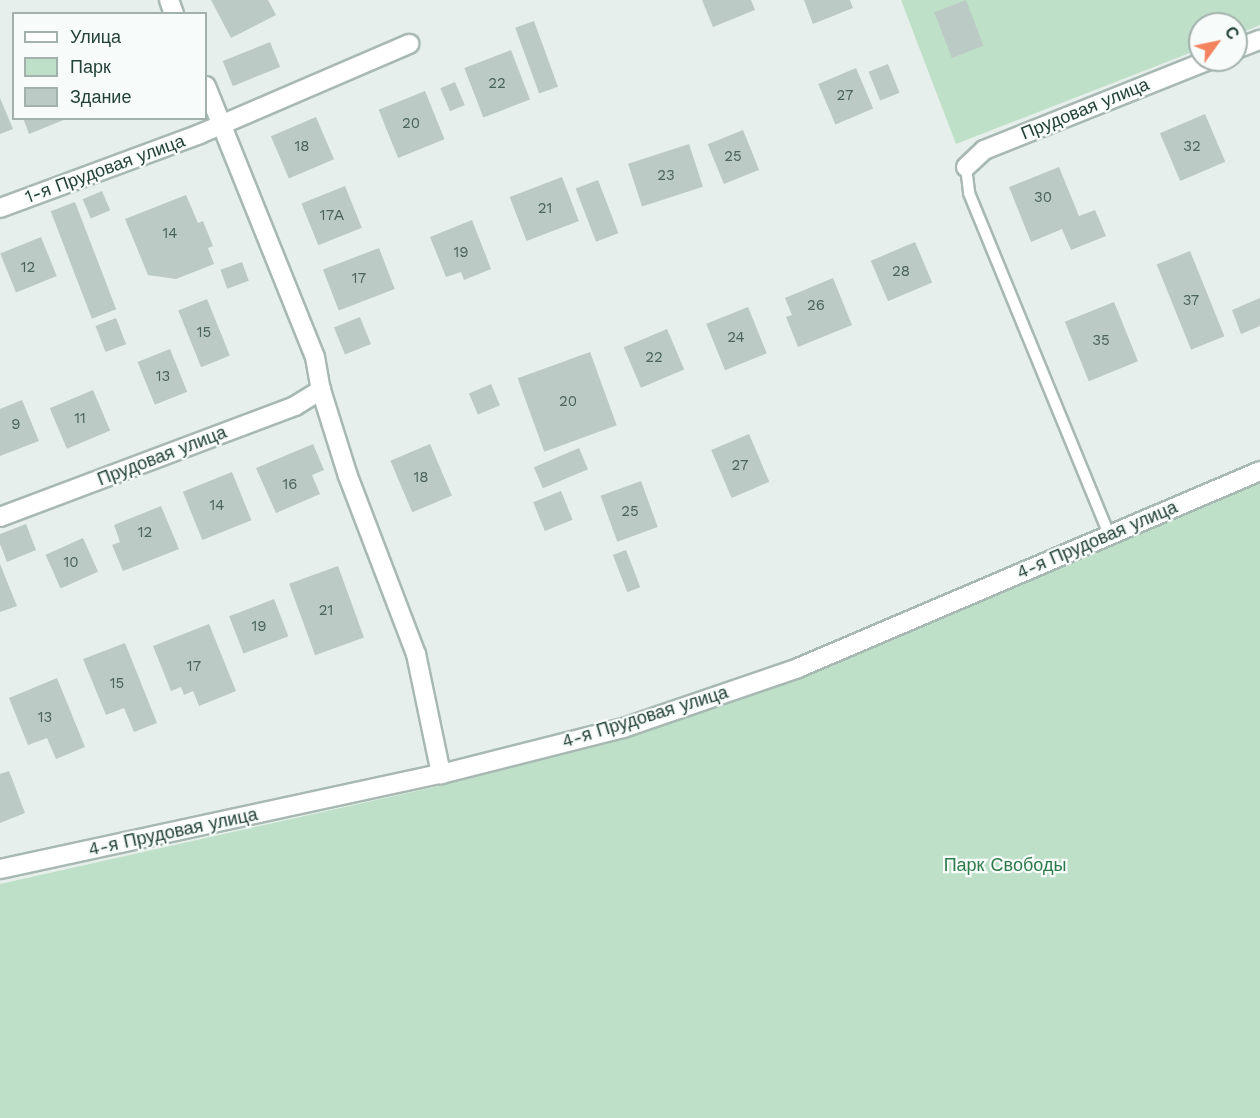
<!DOCTYPE html>
<meta charset="utf-8">
<style>
body{margin:0}
#map{position:relative;width:1260px;height:1118px;overflow:hidden;background:#e6efeb;font-family:"Work Sans",sans-serif}
div>[style]{position:absolute}
.green>*{inset:0;background:#bfe0c8}
.building>*{inset:0;background:#bbcac4;transform-origin:0 0}
.roads{filter:drop-shadow(2px 0 #a8b8b2) drop-shadow(-2px 0 #a8b8b2) drop-shadow(0 2px #a8b8b2) drop-shadow(0 -2px #a8b8b2)}
.service>*{height:10px;margin:-5px;padding:0 5px;transform-origin:5px;border-radius:5px;background:#fff}
.minor>*{height:18px;margin:-9px;padding:0 9px;transform-origin:9px;border-radius:9px;background:#fff}
.secondary>*{height:18px;margin:-9px;padding:0 9px;transform-origin:9px;border-radius:9px;background:#fff}
span{translate:-50% -50%;white-space:nowrap;text-align:center;line-height:1.15;-webkit-text-stroke:4.5px #f7fbf9;paint-order:stroke}
.number-label{font-size:15px;color:#4a645c}
.number-label span{-webkit-text-stroke-width:0}
.street-label{font-size:18px;color:#24423a}
.park-label{font-size:18px;color:#2d7a4b}
.legend{position:absolute;left:12px;top:12px;width:195px;height:108px;box-sizing:border-box;background:#f7fbf9;border:2px solid #a3b1ad;margin:0;padding:8px 10px;list-style:none;font-size:18px;color:#24423a}
.legend li{display:flex;align-items:center;gap:12px;height:30px}
.legend b{width:30px;border:2px solid #a3b1ad}
.north{position:absolute;left:1188px;top:12px;width:60px;height:60px;box-sizing:border-box;background:#f7fbf9;border:2px solid #a3b1ad;border-radius:50%;rotate:57deg;font-size:16px;font-weight:700;line-height:24px;text-align:center;color:#24423a}
.north::after{content:'';display:block;margin:auto;width:21px;height:27px;background:#f4845f;clip-path:polygon(50% 0,100% 100%,50% 72%,0 100%)}
</style>
<div id="map">
<div class="green">
<div style="clip-path:polygon(901px 0,1260px 0,1260px 25px,1236px 35px,1236px 24px,1200px 24px,1200px 49px,956px 144px)"></div>
<div style="clip-path:polygon(1260px 482px,1260px 1118px,0 1118px,0 884px,448px 784px,627px 735px,804px 676px)"></div>
</div>
<div class="building">
<div style="clip-path:polygon(211px 0,268px 0,276px 15px,231px 38px)"></div>
<div style="clip-path:polygon(702px 0,751px 0,755px 10px,713px 27px)"></div>
<div style="clip-path:polygon(804px 0,850px 0,853px 8px,813px 24px)"></div>
<div style="left:966px;top:0;width:49px;height:34px;rotate:69deg"></div>
<div style="left:534px;top:21px;width:70px;height:20px;rotate:70deg"></div>
<div style="left:270px;top:42px;width:27px;height:51px;rotate:68deg"></div>
<div style="left:511px;top:50px;width:53px;height:50px;rotate:69deg"></div>
<div style="left:888px;top:64px;width:31px;height:21px;rotate:68deg"></div>
<div style="left:856px;top:68px;width:44px;height:41px;rotate:67deg"></div>
<div style="left:455px;top:82px;width:25px;height:16px;rotate:67deg"></div>
<div style="left:425px;top:91px;width:52px;height:50px;rotate:68deg"></div>
<div style="clip-path:polygon(0 98px,13px 129px,0 134px)"></div>
<div style="left:1205px;top:114px;width:52px;height:49px;rotate:67deg"></div>
<div style="left:316px;top:117px;width:46px;height:49px;rotate:67deg"></div>
<div style="clip-path:polygon(23px 118px,66px 118px,66px 119px,29px 134px)"></div>
<div style="left:743px;top:130px;width:43px;height:38px;rotate:68deg"></div>
<div style="left:689px;top:144px;width:45px;height:64px;rotate:72deg"></div>
<div style="clip-path:polygon(1059px 167px,1079px 216px,1095px 210px,1106px 236px,1071px 250px,1062px 229px,1031px 242px,1009px 187px)"></div>
<div style="left:562px;top:177px;width:47px;height:56px;rotate:69deg"></div>
<div style="left:598px;top:180px;width:57px;height:24px;rotate:69deg"></div>
<div style="left:345px;top:186px;width:45px;height:47px;rotate:68deg"></div>
<div style="left:102px;top:191px;width:21px;height:21px;rotate:67deg"></div>
<div style="clip-path:polygon(186px 195px,198px 223px,203px 221px,213px 246px,208px 248px,214px 264px,176px 279px,148px 275px,125px 219px)"></div>
<div style="left:75px;top:202px;width:115px;height:26px;rotate:69deg"></div>
<div style="clip-path:polygon(472px 220px,491px 269px,464px 280px,461px 272px,446px 277px,430px 237px)"></div>
<div style="left:41px;top:237px;width:42px;height:44px;rotate:68deg"></div>
<div style="left:915px;top:242px;width:44px;height:48px;rotate:67deg"></div>
<div style="left:379px;top:248px;width:44px;height:60px;rotate:69deg"></div>
<div style="left:1190px;top:251px;width:92px;height:36px;rotate:68deg"></div>
<div style="left:242px;top:262px;width:20px;height:23px;rotate:70deg"></div>
<div style="clip-path:polygon(833px 278px,852px 325px,798px 347px,786px 317px,792px 315px,785px 298px)"></div>
<div style="clip-path:polygon(1260px 298px,1260px 326px,1241px 334px,1232px 310px)"></div>
<div style="left:207px;top:299px;width:61px;height:31px;rotate:68deg"></div>
<div style="left:1114px;top:302px;width:64px;height:53px;rotate:68deg"></div>
<div style="left:748px;top:307px;width:50px;height:45px;rotate:68deg"></div>
<div style="left:360px;top:317px;width:29px;height:28px;rotate:68deg"></div>
<div style="left:116px;top:318px;width:28px;height:22px;rotate:69deg"></div>
<div style="left:667px;top:329px;width:44px;height:47px;rotate:67deg"></div>
<div style="left:170px;top:349px;width:46px;height:35px;rotate:68deg"></div>
<div style="left:590px;top:352px;width:78px;height:77px;rotate:70deg"></div>
<div style="left:491px;top:384px;width:23px;height:24px;rotate:67deg"></div>
<div style="left:93px;top:390px;width:44px;height:47px;rotate:67deg"></div>
<div style="clip-path:polygon(22px 400px,39px 441px,0 456px,0 409px)"></div>
<div style="left:749px;top:434px;width:52px;height:41px;rotate:67deg"></div>
<div style="clip-path:polygon(313px 444px,324px 470px,312px 475px,320px 494px,276px 513px,256px 468px)"></div>
<div style="left:430px;top:444px;width:56px;height:43px;rotate:67deg"></div>
<div style="left:579px;top:448px;width:23px;height:49px;rotate:67deg"></div>
<div style="left:232px;top:472px;width:52px;height:53px;rotate:68deg"></div>
<div style="left:641px;top:481px;width:49px;height:43px;rotate:70deg"></div>
<div style="left:561px;top:491px;width:31px;height:30px;rotate:68deg"></div>
<div style="clip-path:polygon(161px 506px,179px 549px,123px 571px,112px 545px,120px 542px,114px 525px)"></div>
<div style="clip-path:polygon(26px 524px,36px 550px,7px 562px,0 544px,0 534px)"></div>
<div style="left:83px;top:538px;width:37px;height:41px;rotate:66deg"></div>
<div style="left:626px;top:550px;width:40px;height:14px;rotate:69deg"></div>
<div style="clip-path:polygon(0 564px,17px 606px,0 612px)"></div>
<div style="left:338px;top:566px;width:76px;height:52px;rotate:70deg"></div>
<div style="left:274px;top:599px;width:40px;height:48px;rotate:69deg"></div>
<div style="clip-path:polygon(209px 624px,236px 691px,199px 706px,193px 691px,184px 695px,181px 687px,171px 691px,153px 646px)"></div>
<div style="clip-path:polygon(125px 643px,157px 723px,134px 732px,124px 708px,106px 715px,83px 659px)"></div>
<div style="clip-path:polygon(57px 678px,85px 747px,56px 759px,47px 738px,28px 745px,9px 698px)"></div>
<div style="clip-path:polygon(9px 771px,25px 813px,0 823px,0 774px)"></div>
</div>
<div class="roads">
<div class="service">
<div style="left:966px;top:167px;width:26px;rotate:83deg"></div>
<div style="left:969px;top:193px;width:369px;rotate:67.7deg"></div>
</div>
<div class="minor">
<div style="left:169px;top:0;width:15px;rotate:70deg"></div>
<div style="left:1236px;top:49px;width:26px;rotate:-21deg"></div>
<div style="left:206px;top:86px;width:292px;rotate:68.1deg"></div>
<div style="left:315px;top:357px;width:34px;rotate:80deg"></div>
<div style="left:321px;top:390px;width:90px;rotate:72.6deg"></div>
<div style="left:348px;top:476px;width:191px;rotate:69.1deg"></div>
<div style="left:416px;top:654px;width:123px;rotate:78.2deg"></div>
<div style="left:966px;top:167px;width:25px;rotate:-43deg"></div>
<div style="left:984px;top:150px;width:242px;rotate:-21.8deg"></div>
<div style="left:0;top:208px;width:213px;rotate:-20.3deg"></div>
<div style="left:200px;top:134px;width:228px;rotate:-23.3deg"></div>
<div style="left:0;top:517px;width:315px;rotate:-20.6deg"></div>
<div style="left:295px;top:406px;width:31px;rotate:-32deg"></div>
</div>
<div class="secondary">
<div style="left:0;top:869px;width:451px;rotate:-12.2deg"></div>
<div style="left:441px;top:774px;width:188px;rotate:-14.2deg"></div>
<div style="left:623px;top:728px;width:185px;rotate:-18.9deg"></div>
<div style="left:798px;top:668px;width:502px;rotate:-23.09deg"></div>
</div>
</div>
<div class="number-label">
<span style="left:497px;top:84px">22</span>
<span style="left:845px;top:96px">27</span>
<span style="left:411px;top:124px">20</span>
<span style="left:302px;top:147px">18</span>
<span style="left:1192px;top:147px">32</span>
<span style="left:733px;top:157px">25</span>
<span style="left:666px;top:176px">23</span>
<span style="left:1043px;top:198px">30</span>
<span style="left:545px;top:209px">21</span>
<span style="left:332px;top:216px">17А</span>
<span style="left:170px;top:234px">14</span>
<span style="left:461px;top:253px">19</span>
<span style="left:28px;top:268px">12</span>
<span style="left:901px;top:272px">28</span>
<span style="left:359px;top:279px">17</span>
<span style="left:1191px;top:301px">37</span>
<span style="left:816px;top:306px">26</span>
<span style="left:204px;top:333px">15</span>
<span style="left:736px;top:338px">24</span>
<span style="left:1101px;top:341px">35</span>
<span style="left:654px;top:358px">22</span>
<span style="left:163px;top:377px">13</span>
<span style="left:568px;top:402px">20</span>
<span style="left:80px;top:419px">11</span>
<span style="left:16px;top:425px">9</span>
<span style="left:740px;top:466px">27</span>
<span style="left:421px;top:478px">18</span>
<span style="left:290px;top:485px">16</span>
<span style="left:217px;top:506px">14</span>
<span style="left:630px;top:512px">25</span>
<span style="left:145px;top:533px">12</span>
<span style="left:71px;top:563px">10</span>
<span style="left:326px;top:611px">21</span>
<span style="left:259px;top:627px">19</span>
<span style="left:194px;top:667px">17</span>
<span style="left:117px;top:684px">15</span>
<span style="left:45px;top:718px">13</span>
</div>
<div class="street-label">
<span style="left:1085px;top:109px;rotate:-22deg">Прудовая улица</span>
<span style="left:105px;top:169px;rotate:-20deg">1-я Прудовая улица</span>
<span style="left:162px;top:456px;rotate:-21deg">Прудовая улица</span>
<span style="left:1097px;top:540px;rotate:-23deg">4-я Прудовая улица</span>
<span style="left:645px;top:717px;rotate:-17deg">4-я Прудовая улица</span>
<span style="left:173px;top:832px;rotate:-12deg">4-я Прудовая улица</span>
</div>
<div class="park-label">
<span style="left:1005px;top:865px">Парк Свободы</span>
</div>
<ul class="legend">
<li><b style="height:8px;background:#fff"></b>Улица</li>
<li><b style="height:16px;background:#bfe0c8"></b>Парк</li>
<li><b style="height:16px;background:#bbcac4"></b>Здание</li>
</ul>
<div class="north">С</div>
</div>
